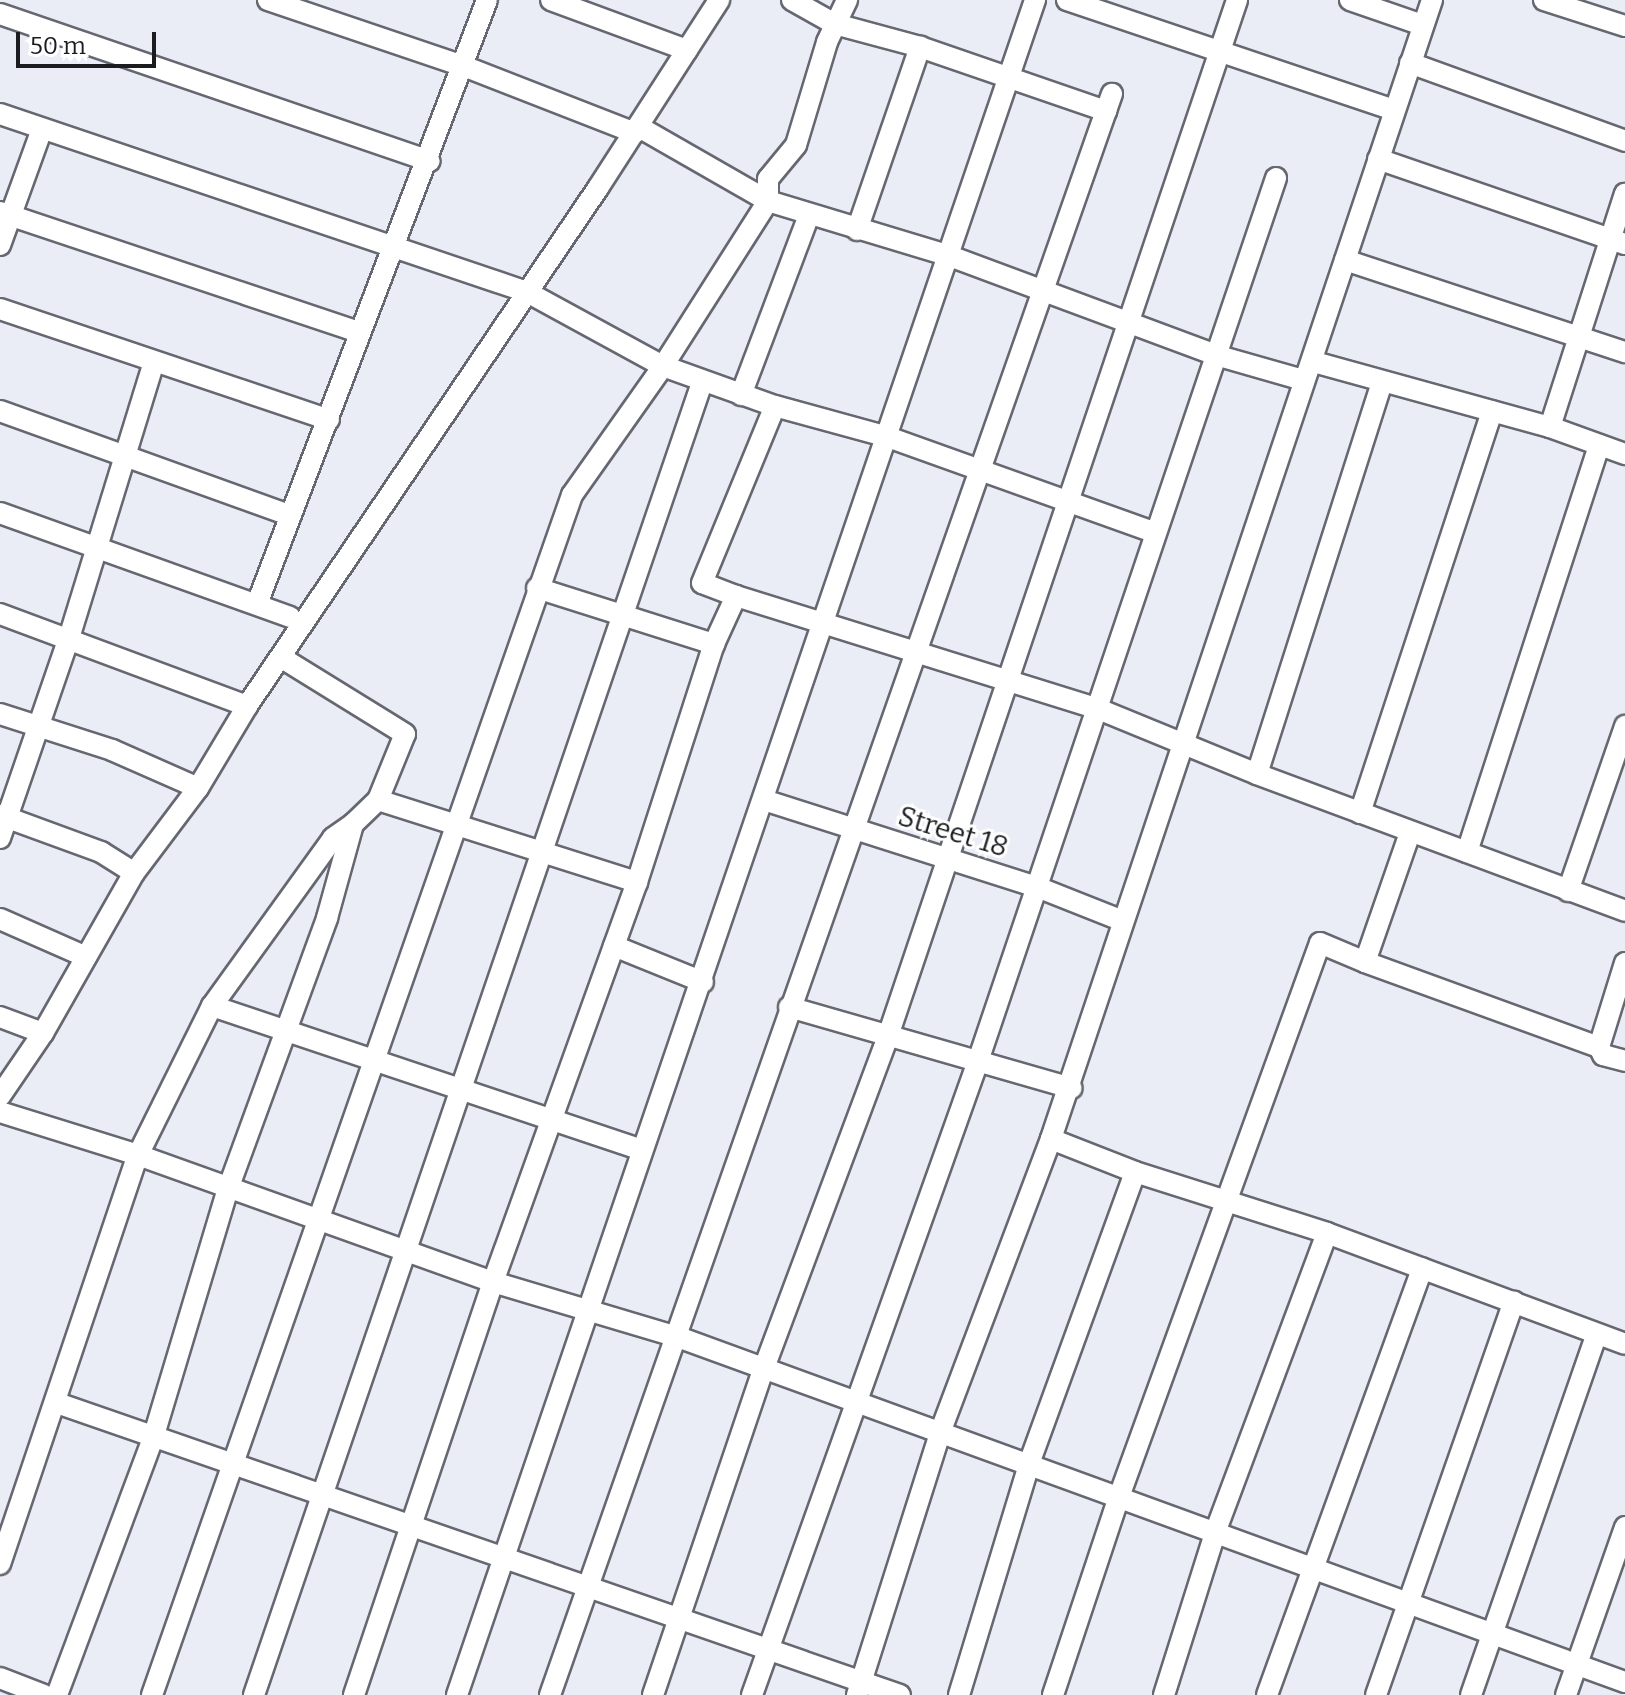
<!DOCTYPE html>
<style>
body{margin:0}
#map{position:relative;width:1625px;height:1695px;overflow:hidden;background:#eaecf6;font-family:Bitter,serif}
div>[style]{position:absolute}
.roads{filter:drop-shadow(2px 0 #666871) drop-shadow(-2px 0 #666871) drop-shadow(0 2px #666871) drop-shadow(0 -2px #666871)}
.minor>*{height:20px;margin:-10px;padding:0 10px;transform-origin:10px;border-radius:10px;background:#fff}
span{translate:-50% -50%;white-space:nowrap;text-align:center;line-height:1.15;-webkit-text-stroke:6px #fff;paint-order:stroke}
.street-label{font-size:28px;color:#1b1c1f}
.scale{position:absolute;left:16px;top:32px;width:140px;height:36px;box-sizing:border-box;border:4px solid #1b1c1f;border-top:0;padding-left:10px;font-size:24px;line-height:28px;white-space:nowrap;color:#1b1c1f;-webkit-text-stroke:6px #fff;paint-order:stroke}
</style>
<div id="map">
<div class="roads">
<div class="minor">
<div style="left:268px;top:0;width:209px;rotate:18.7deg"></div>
<div style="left:466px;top:67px;width:181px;rotate:21.3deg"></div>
<div style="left:551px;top:0;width:145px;rotate:20.2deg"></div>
<div style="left:792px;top:0;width:49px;rotate:29.2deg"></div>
<div style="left:835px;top:24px;width:88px;rotate:15.1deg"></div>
<div style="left:920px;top:47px;width:197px;rotate:19deg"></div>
<div style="left:1067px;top:0;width:345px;rotate:18.6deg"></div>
<div style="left:1350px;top:0;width:76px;rotate:19.1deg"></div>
<div style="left:1432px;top:0;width:1201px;rotate:108.5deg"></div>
<div style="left:1051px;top:1139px;width:90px;rotate:21.4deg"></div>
<div style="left:1135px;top:1172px;width:201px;rotate:17.6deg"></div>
<div style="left:1327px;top:1233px;width:318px;rotate:20.4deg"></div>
<div style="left:1544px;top:0;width:85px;rotate:17.8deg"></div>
<div style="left:0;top:14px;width:454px;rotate:18.9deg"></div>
<div style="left:1410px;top:63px;width:229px;rotate:19.9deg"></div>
<div style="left:0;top:114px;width:556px;rotate:18.66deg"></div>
<div style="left:527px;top:292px;width:155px;rotate:28.6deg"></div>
<div style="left:663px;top:366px;width:196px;rotate:-57.5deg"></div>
<div style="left:768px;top:201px;width:22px;rotate:-90deg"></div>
<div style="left:768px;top:179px;width:44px;rotate:-50.5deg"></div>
<div style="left:796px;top:145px;width:108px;rotate:-73.2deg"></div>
<div style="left:827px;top:42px;width:47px;rotate:-64.5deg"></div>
<div style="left:639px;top:127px;width:149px;rotate:29.8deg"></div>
<div style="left:768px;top:201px;width:190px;rotate:16.8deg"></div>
<div style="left:950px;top:256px;width:287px;rotate:20.4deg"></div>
<div style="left:1219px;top:356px;width:87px;rotate:15.9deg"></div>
<div style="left:1378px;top:159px;width:261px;rotate:19deg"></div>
<div style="left:0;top:212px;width:379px;rotate:18.5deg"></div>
<div style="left:857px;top:230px;width:194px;rotate:-71deg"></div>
<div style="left:0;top:245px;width:123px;rotate:-70.1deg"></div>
<div style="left:1345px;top:260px;width:295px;rotate:18.2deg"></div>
<div style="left:0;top:309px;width:347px;rotate:18.6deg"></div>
<div style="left:1314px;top:362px;width:245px;rotate:15.4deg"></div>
<div style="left:1550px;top:427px;width:80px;rotate:19.8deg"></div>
<div style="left:741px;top:395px;width:192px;rotate:-69.3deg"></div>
<div style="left:0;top:411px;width:309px;rotate:19.8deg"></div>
<div style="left:1550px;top:427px;width:245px;rotate:-72.2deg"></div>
<div style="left:0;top:513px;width:308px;rotate:19.7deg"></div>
<div style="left:537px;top:588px;width:186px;rotate:17.6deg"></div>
<div style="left:736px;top:596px;width:377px;rotate:17.3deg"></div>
<div style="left:1096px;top:708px;width:174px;rotate:22.3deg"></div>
<div style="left:1257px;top:774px;width:393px;rotate:20.4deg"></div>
<div style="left:257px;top:604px;width:646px;rotate:-69.15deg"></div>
<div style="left:0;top:614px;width:264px;rotate:20.4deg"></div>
<div style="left:0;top:714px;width:118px;rotate:17.8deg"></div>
<div style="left:112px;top:750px;width:94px;rotate:23.8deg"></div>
<div style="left:1257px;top:774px;width:410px;rotate:-72.3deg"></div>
<div style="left:378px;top:800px;width:272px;rotate:17.6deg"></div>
<div style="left:764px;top:800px;width:287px;rotate:17.7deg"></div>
<div style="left:1037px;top:887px;width:92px;rotate:21.6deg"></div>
<div style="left:1360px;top:813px;width:423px;rotate:-71.8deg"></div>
<div style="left:0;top:815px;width:108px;rotate:20.1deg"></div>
<div style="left:101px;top:852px;width:39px;rotate:32deg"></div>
<div style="left:0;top:838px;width:212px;rotate:-71deg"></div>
<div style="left:69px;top:638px;width:289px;rotate:-72.9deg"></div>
<div style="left:1467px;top:852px;width:428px;rotate:-72deg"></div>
<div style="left:1568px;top:891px;width:175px;rotate:-70.9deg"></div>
<div style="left:0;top:919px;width:94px;rotate:23.8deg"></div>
<div style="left:614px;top:946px;width:96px;rotate:22deg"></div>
<div style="left:1365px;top:962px;width:249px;rotate:20deg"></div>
<div style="left:1625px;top:963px;width:88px;rotate:107.2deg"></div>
<div style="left:1599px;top:1047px;width:9px;rotate:63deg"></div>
<div style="left:1603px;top:1055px;width:23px;rotate:15deg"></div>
<div style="left:212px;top:1006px;width:453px;rotate:18.5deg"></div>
<div style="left:789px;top:1007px;width:294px;rotate:16deg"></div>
<div style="left:0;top:1017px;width:46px;rotate:20.4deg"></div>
<div style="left:0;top:1096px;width:76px;rotate:-55.7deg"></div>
<div style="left:43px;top:1033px;width:184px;rotate:-60.4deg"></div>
<div style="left:134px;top:873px;width:106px;rotate:-53deg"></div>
<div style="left:198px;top:788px;width:96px;rotate:-59.1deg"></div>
<div style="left:247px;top:706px;width:626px;rotate:-55.88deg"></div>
<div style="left:598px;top:188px;width:224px;rotate:-57.2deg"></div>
<div style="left:0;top:1112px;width:145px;rotate:17.3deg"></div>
<div style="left:138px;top:1155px;width:377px;rotate:19.7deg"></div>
<div style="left:493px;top:1282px;width:193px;rotate:16.6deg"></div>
<div style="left:678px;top:1337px;width:1008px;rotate:20.02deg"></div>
<div style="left:57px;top:1403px;width:892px;rotate:19.11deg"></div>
<div style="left:0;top:1564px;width:432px;rotate:-71.4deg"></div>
<div style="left:138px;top:1155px;width:166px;rotate:-63.6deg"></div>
<div style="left:212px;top:1006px;width:207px;rotate:-54.2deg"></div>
<div style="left:333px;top:838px;width:24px;rotate:-35deg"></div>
<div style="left:0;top:1678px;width:47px;rotate:21.1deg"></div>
<div style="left:57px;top:1695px;width:278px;rotate:-69.5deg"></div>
<div style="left:154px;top:1435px;width:257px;rotate:-73.3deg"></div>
<div style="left:228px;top:1189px;width:289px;rotate:-69.9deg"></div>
<div style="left:327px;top:918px;width:98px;rotate:-74.5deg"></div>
<div style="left:353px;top:824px;width:35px;rotate:-44deg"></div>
<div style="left:378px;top:800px;width:71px;rotate:-67.8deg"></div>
<div style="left:405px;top:734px;width:145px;rotate:-148.3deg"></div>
<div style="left:152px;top:1695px;width:1271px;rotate:-70.71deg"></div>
<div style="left:572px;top:495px;width:158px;rotate:-54.8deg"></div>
<div style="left:663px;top:366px;width:119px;rotate:19.7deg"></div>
<div style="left:775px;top:406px;width:114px;rotate:15.3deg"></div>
<div style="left:885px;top:436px;width:285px;rotate:19.7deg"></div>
<div style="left:254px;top:1695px;width:1386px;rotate:-71.15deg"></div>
<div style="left:354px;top:1695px;width:436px;rotate:-71.4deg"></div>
<div style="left:493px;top:1282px;width:425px;rotate:-70.2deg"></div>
<div style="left:637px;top:882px;width:250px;rotate:-72.1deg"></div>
<div style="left:714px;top:644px;width:53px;rotate:-65.4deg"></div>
<div style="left:736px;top:596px;width:36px;rotate:-159deg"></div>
<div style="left:702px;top:583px;width:191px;rotate:-67.6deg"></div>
<div style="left:457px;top:1695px;width:1791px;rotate:-71.17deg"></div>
<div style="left:550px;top:1695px;width:1697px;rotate:-70.66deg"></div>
<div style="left:653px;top:1695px;width:345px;rotate:-71.3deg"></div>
<div style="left:764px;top:1368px;width:354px;rotate:-69.5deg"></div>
<div style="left:888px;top:1036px;width:1093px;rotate:-71.38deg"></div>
<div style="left:752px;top:1695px;width:670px;rotate:-70.37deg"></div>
<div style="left:977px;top:1064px;width:935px;rotate:-71.35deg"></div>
<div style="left:857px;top:1695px;width:278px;rotate:-72.4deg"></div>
<div style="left:941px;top:1430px;width:311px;rotate:-69.3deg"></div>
<div style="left:959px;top:1695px;width:245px;rotate:-73.1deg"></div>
<div style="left:1030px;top:1461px;width:307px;rotate:-70deg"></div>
<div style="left:1053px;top:1695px;width:212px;rotate:-71.6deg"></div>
<div style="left:1120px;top:1494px;width:586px;rotate:-70.05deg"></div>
<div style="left:1320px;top:943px;width:49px;rotate:22.9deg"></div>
<div style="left:1365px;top:962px;width:137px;rotate:-70.8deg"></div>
<div style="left:1164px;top:1695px;width:173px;rotate:-72.5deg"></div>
<div style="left:1216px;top:1530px;width:317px;rotate:-69.5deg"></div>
<div style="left:1267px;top:1695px;width:454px;rotate:-70deg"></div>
<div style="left:1376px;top:1695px;width:417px;rotate:-70.7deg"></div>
<div style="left:1471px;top:1695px;width:382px;rotate:-70.8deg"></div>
<div style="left:1566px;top:1695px;width:178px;rotate:-70.6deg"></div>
</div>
</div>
<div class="street-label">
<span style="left:953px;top:832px;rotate:17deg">Street 18</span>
</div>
<div class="scale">50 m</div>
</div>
